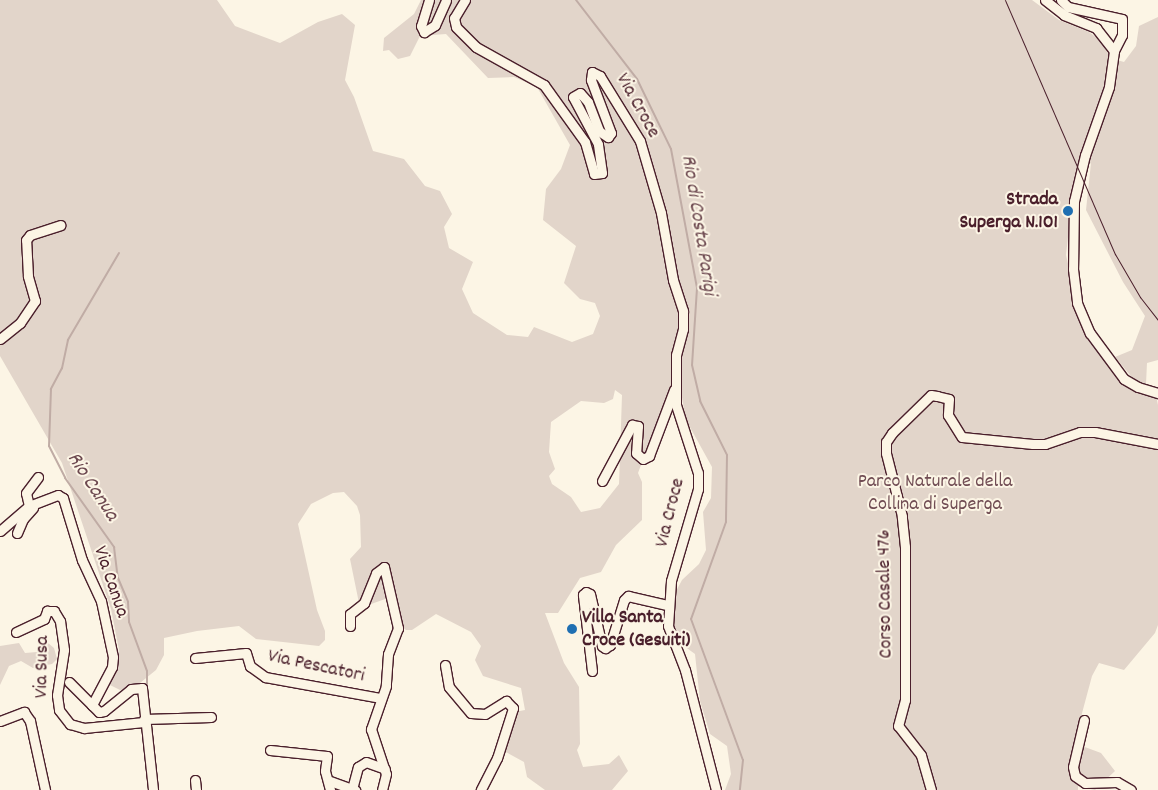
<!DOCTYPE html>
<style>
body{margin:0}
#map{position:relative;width:1158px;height:790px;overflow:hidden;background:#fcf5e5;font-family:Dekko,sans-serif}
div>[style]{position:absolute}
.green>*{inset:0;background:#e2d5ca}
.stream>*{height:2px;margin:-1px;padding:0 1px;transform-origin:1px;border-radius:1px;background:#c0aca5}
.roads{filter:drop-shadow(1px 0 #4a1f2b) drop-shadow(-1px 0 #4a1f2b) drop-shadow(0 1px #4a1f2b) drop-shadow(0 -1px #4a1f2b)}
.minor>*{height:9px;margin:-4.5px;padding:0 4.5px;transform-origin:4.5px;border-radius:4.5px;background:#fcf5e5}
.tram>*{height:1px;margin:-0.5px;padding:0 0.5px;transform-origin:0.5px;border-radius:0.5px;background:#4a1f2b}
.dots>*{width:14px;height:14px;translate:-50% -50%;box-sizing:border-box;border:2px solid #fcf5e5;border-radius:50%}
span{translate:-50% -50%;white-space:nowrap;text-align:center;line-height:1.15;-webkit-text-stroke:4px #fcf5e5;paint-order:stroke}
.street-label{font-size:20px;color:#4a1f2b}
.poi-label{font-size:20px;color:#4a1f2b;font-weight:700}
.right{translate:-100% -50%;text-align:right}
.left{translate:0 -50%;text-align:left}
.park-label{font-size:20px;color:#704c53}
.water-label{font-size:21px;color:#6d4950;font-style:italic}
</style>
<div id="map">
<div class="green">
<div style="clip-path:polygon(evenodd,0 0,217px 0,235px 26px,280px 43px,318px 22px,342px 14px,355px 25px,345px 80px,354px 97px,373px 151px,404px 159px,425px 186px,440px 191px,452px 214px,444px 227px,449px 248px,473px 262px,462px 289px,473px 313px,507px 335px,528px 337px,534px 327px,572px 342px,593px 334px,600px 316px,595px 303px,580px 299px,564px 283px,576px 246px,543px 220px,546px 189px,561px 169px,570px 145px,537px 87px,514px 77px,488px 78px,446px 34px,420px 36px,410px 56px,398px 59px,389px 50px,383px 51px,384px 38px,414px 14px,421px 0,1032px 0,1059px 20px,1089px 32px,1102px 42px,1110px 58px,1124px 62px,1136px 46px,1139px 26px,1158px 17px,1158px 360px,1147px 363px,1146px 384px,1135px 381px,1115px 357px,1132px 350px,1145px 316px,1123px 282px,1086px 210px,1091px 163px,1075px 174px,1066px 255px,1081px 321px,1118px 379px,1156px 396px,1158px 405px,1158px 625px,1155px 633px,1124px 670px,1099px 663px,1092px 676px,1074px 743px,1101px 753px,1115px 771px,1095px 790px,1078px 786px,1078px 790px,725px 790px,731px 774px,727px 746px,710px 734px,700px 701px,695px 654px,684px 646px,670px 628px,673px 597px,682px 580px,699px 564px,706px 550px,703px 512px,711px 498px,712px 467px,686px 420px,680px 386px,661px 412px,638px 473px,642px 482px,642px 520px,616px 545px,601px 572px,580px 578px,558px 613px,545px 613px,564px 663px,579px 687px,580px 744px,577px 750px,583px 767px,609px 764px,619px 755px,628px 771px,612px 790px,545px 790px,527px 777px,524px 762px,504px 751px,504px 727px,515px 712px,525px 710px,521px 688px,483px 676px,475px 660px,481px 646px,471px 632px,436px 614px,412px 630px,406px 630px,395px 621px,388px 598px,360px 608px,350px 559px,361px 547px,360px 515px,357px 506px,344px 492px,333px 493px,311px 504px,298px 524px,317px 610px,325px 631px,325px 640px,319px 646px,256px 639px,239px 626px,197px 631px,164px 638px,164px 655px,156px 670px,135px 687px,120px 690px,108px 684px,119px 650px,111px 609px,62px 463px,0 356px,0 0,615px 390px,622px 395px,619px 484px,600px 508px,581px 512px,571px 497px,552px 484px,549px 476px,555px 469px,549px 452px,551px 422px,581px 401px,604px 403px,613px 399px,615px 390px)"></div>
<div style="clip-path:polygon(19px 643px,25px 653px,37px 652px,48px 643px,54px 648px,57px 659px,52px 664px,33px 668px,21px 661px,9px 666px,0 685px,0 646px)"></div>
</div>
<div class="stream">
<div style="left:576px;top:0;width:100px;rotate:52.3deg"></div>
<div style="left:637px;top:79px;width:78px;rotate:64.1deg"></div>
<div style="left:671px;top:149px;width:141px;rotate:79.4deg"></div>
<div style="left:697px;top:288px;width:77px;rotate:93.7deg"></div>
<div style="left:692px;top:365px;width:37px;rotate:77deg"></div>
<div style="left:700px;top:401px;width:60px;rotate:63.4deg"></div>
<div style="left:727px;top:455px;width:67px;rotate:90.9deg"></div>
<div style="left:726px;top:522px;width:103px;rotate:109.8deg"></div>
<div style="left:691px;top:619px;width:150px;rotate:69.8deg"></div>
<div style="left:743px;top:760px;width:30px;rotate:96deg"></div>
<div style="left:119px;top:253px;width:101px;rotate:120.4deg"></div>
<div style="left:68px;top:340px;width:29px;rotate:102deg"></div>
<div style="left:62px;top:368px;width:24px;rotate:118deg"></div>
<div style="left:51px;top:389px;width:57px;rotate:92deg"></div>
<div style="left:49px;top:446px;width:36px;rotate:63deg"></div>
<div style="left:65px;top:478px;width:85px;rotate:54.6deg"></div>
<div style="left:114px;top:547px;width:31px;rotate:83deg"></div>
<div style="left:118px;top:578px;width:26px;rotate:67deg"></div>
<div style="left:128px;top:602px;width:20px;rotate:87deg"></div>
<div style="left:129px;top:622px;width:52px;rotate:69.8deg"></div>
<div style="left:147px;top:671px;width:29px;rotate:90deg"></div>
</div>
<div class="roads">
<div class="minor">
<div style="left:429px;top:0;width:27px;rotate:107deg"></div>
<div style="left:421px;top:26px;width:7px;rotate:63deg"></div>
<div style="left:424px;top:32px;width:13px;rotate:-32deg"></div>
<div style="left:435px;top:25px;width:27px;rotate:-66deg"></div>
<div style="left:465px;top:0;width:21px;rotate:121deg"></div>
<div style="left:454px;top:18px;width:9px;rotate:77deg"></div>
<div style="left:456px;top:27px;width:28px;rotate:45deg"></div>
<div style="left:476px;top:47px;width:78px;rotate:29.2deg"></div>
<div style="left:544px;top:85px;width:70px;rotate:54.3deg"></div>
<div style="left:585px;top:142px;width:33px;rotate:74deg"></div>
<div style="left:594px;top:174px;width:8px;rotate:-7deg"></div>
<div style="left:602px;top:173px;width:29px;rotate:-98deg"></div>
<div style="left:598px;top:144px;width:53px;rotate:-118deg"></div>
<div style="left:573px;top:97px;width:8px;rotate:-30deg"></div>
<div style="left:580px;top:93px;width:12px;rotate:48deg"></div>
<div style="left:588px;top:102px;width:31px;rotate:69deg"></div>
<div style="left:599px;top:131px;width:11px;rotate:34deg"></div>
<div style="left:608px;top:137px;width:5px;rotate:-53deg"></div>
<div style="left:611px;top:133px;width:57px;rotate:-110.7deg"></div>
<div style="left:591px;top:80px;width:8px;rotate:-83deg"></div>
<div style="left:592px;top:72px;width:9px;rotate:27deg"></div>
<div style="left:600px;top:76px;width:76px;rotate:58.4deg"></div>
<div style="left:640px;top:141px;width:75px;rotate:73.7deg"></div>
<div style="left:661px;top:213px;width:68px;rotate:79.8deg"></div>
<div style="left:673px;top:280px;width:33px;rotate:72deg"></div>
<div style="left:683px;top:311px;width:18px;rotate:90deg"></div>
<div style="left:683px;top:329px;width:27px;rotate:105deg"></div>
<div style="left:676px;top:355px;width:50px;rotate:90deg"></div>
<div style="left:676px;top:405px;width:71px;rotate:72.1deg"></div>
<div style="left:698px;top:473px;width:16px;rotate:90deg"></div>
<div style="left:698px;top:489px;width:96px;rotate:106.4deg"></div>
<div style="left:671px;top:581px;width:45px;rotate:93.8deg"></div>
<div style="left:668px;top:626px;width:47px;rotate:68.9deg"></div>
<div style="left:685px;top:670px;width:124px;rotate:75.5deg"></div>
<div style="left:1045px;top:0;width:24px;rotate:38deg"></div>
<div style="left:1064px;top:15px;width:35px;rotate:22deg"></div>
<div style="left:1096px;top:28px;width:29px;rotate:52deg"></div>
<div style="left:1114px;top:51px;width:36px;rotate:98deg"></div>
<div style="left:1109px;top:87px;width:72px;rotate:109.4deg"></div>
<div style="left:1085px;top:155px;width:47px;rotate:103.4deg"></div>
<div style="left:1074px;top:201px;width:68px;rotate:90.8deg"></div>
<div style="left:1073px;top:269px;width:34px;rotate:83deg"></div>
<div style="left:1077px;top:303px;width:33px;rotate:67deg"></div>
<div style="left:1090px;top:333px;width:57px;rotate:53.5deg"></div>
<div style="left:1124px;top:379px;width:16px;rotate:30deg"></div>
<div style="left:1138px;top:387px;width:21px;rotate:17deg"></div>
<div style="left:1061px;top:0;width:10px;rotate:45deg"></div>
<div style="left:1068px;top:7px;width:55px;rotate:12.5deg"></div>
<div style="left:1122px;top:19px;width:16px;rotate:90deg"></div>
<div style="left:1122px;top:35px;width:18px;rotate:117deg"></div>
<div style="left:0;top:339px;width:26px;rotate:-39deg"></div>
<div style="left:20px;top:323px;width:27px;rotate:-56deg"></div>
<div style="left:35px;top:301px;width:26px;rotate:-106deg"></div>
<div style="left:28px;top:276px;width:36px;rotate:-93deg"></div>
<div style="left:26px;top:240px;width:6px;rotate:-51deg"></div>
<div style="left:30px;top:235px;width:32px;rotate:-18deg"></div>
<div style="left:602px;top:481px;width:64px;rotate:-61.8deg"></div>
<div style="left:632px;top:425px;width:6px;rotate:9deg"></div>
<div style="left:638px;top:426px;width:27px;rotate:94deg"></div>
<div style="left:636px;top:453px;width:9px;rotate:41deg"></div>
<div style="left:643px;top:459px;width:7px;rotate:-27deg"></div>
<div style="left:649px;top:456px;width:71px;rotate:-69.3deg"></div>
<div style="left:29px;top:506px;width:13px;rotate:-103deg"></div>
<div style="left:26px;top:493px;width:20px;rotate:-53deg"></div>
<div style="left:0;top:531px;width:38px;rotate:-41deg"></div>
<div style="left:29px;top:506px;width:31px;rotate:-21deg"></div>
<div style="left:58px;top:495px;width:6px;rotate:31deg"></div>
<div style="left:63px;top:498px;width:65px;rotate:73deg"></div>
<div style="left:82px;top:560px;width:45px;rotate:65.1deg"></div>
<div style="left:101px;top:601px;width:57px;rotate:77.9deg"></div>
<div style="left:113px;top:657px;width:10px;rotate:96deg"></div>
<div style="left:112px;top:667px;width:43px;rotate:117.8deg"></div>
<div style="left:92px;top:705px;width:10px;rotate:45deg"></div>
<div style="left:99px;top:712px;width:5px;rotate:-11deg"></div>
<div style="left:104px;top:711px;width:35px;rotate:-39deg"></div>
<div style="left:131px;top:689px;width:11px;rotate:-5deg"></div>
<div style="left:142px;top:688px;width:103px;rotate:83.8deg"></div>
<div style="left:17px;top:533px;width:15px;rotate:-67deg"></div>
<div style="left:23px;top:519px;width:15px;rotate:-48deg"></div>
<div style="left:350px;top:626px;width:12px;rotate:-90deg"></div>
<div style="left:350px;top:614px;width:18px;rotate:-38deg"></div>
<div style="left:364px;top:603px;width:32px;rotate:-68deg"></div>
<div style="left:376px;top:573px;width:10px;rotate:-37deg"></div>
<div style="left:384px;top:567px;width:63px;rotate:77.1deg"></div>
<div style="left:398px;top:628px;width:28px;rotate:111deg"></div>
<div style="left:388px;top:654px;width:32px;rotate:94deg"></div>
<div style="left:386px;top:686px;width:46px;rotate:109.2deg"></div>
<div style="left:371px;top:729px;width:47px;rotate:71.6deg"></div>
<div style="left:386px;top:774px;width:16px;rotate:104deg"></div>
<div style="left:16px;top:632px;width:31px;rotate:-25deg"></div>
<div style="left:44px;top:619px;width:9px;rotate:-69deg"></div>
<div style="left:47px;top:611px;width:7px"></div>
<div style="left:54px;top:611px;width:12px;rotate:59deg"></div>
<div style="left:60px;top:621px;width:29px;rotate:82deg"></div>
<div style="left:64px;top:650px;width:46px;rotate:98.8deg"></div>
<div style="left:57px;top:695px;width:15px;rotate:82deg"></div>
<div style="left:59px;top:710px;width:18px;rotate:52deg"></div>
<div style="left:70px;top:724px;width:15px;rotate:16deg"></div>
<div style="left:84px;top:728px;width:60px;rotate:-5.7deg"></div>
<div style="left:195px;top:658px;width:51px;rotate:-5.6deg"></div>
<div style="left:246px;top:653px;width:14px;rotate:73deg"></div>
<div style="left:250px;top:666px;width:19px;rotate:36deg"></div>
<div style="left:265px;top:677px;width:118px;rotate:10.3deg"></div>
<div style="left:445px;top:665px;width:22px;rotate:80deg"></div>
<div style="left:449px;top:687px;width:34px;rotate:50deg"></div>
<div style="left:471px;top:713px;width:14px;rotate:4deg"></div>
<div style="left:485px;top:714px;width:25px;rotate:-32deg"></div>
<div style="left:506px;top:701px;width:10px;rotate:45deg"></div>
<div style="left:513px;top:708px;width:52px;rotate:107.7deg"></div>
<div style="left:497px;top:758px;width:36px;rotate:117deg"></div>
<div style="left:592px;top:671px;width:77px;rotate:-96.8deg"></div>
<div style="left:583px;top:595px;width:4px;rotate:-45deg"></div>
<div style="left:586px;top:592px;width:4px;rotate:27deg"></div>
<div style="left:590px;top:594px;width:53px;rotate:77deg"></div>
<div style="left:602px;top:646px;width:4px;rotate:34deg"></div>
<div style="left:605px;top:648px;width:6px;rotate:-31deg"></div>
<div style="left:610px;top:645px;width:47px;rotate:-72.7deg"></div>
<div style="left:624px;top:600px;width:6px;rotate:-45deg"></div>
<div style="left:628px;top:596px;width:40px;rotate:13deg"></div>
<div style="left:69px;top:682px;width:33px;rotate:45deg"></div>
<div style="left:144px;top:719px;width:67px;rotate:-1.7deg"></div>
<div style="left:1084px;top:720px;width:48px;rotate:103.2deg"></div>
<div style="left:1073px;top:767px;width:9px;rotate:77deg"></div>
<div style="left:1075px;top:776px;width:12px;rotate:35deg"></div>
<div style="left:1085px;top:783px;width:32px;rotate:-2deg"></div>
<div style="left:1117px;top:782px;width:16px;rotate:30deg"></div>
<div style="left:0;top:721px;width:26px;rotate:-21deg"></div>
<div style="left:24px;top:712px;width:11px;rotate:56deg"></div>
<div style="left:30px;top:721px;width:71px;rotate:77.7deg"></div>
<div style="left:270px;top:750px;width:57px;rotate:6deg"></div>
<div style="left:327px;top:756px;width:15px;rotate:98deg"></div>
<div style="left:325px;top:771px;width:20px;rotate:75deg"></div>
<div style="left:195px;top:780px;width:10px;rotate:84deg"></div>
<div style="left:330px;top:781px;width:27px;rotate:20deg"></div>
<div style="left:352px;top:789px;width:23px;rotate:-75deg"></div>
<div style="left:358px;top:767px;width:9px;rotate:-32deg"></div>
<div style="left:366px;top:762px;width:20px;rotate:20deg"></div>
<div style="left:931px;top:790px;width:36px;rotate:-106deg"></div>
<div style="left:921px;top:755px;width:37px;rotate:-128deg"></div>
<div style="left:898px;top:726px;width:27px;rotate:-75deg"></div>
<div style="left:905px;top:700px;width:153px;rotate:-90deg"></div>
<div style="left:905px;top:547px;width:31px;rotate:-96deg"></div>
<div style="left:902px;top:516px;width:65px;rotate:-104.3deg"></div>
<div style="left:886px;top:453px;width:11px;rotate:-90deg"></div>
<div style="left:886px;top:442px;width:11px;rotate:-56deg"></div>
<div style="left:892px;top:433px;width:54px;rotate:-44.3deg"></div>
<div style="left:931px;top:395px;width:6px;rotate:9deg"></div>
<div style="left:937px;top:396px;width:12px;rotate:14deg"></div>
<div style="left:949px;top:399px;width:16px;rotate:94deg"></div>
<div style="left:948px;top:415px;width:26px;rotate:58deg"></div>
<div style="left:962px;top:437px;width:71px;rotate:5.6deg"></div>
<div style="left:1033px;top:444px;width:12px"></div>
<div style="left:1045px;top:444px;width:37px;rotate:-19deg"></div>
<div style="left:1080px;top:432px;width:15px"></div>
<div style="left:1095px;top:432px;width:64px;rotate:10.8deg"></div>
</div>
</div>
<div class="tram">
<div style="left:1005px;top:0;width:277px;rotate:66.6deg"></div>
<div style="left:1115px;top:254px;width:50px;rotate:59.8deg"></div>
<div style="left:1140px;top:297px;width:29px;rotate:52deg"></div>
</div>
<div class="dots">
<div style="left:1068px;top:211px;background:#1f6fb2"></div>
<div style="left:572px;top:629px;background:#1f6fb2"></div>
</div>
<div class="street-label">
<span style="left:637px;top:106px;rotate:61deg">Via Croce</span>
<span style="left:671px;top:513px;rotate:-76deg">Via Croce</span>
<span style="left:110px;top:582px;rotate:71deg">Via Canua</span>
<span style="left:886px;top:594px;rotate:-91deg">Corso Casale 476</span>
<span style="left:43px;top:667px;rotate:-89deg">Via Susa</span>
<span style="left:316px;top:667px;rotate:12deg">Via Pescatori</span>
</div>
<div class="poi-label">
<span class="right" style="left:1058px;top:212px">Strada<br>Superga N.101</span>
<span class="left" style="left:582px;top:630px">Villa Santa<br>Croce (Gesuiti)</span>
</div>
<div class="park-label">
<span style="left:935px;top:494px">Parco Naturale della<br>Collina di Superga</span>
</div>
<div class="water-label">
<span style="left:698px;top:225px;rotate:81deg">Rio di Costa Parigi</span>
<span style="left:92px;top:487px;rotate:57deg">Rio Canua</span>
</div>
</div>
